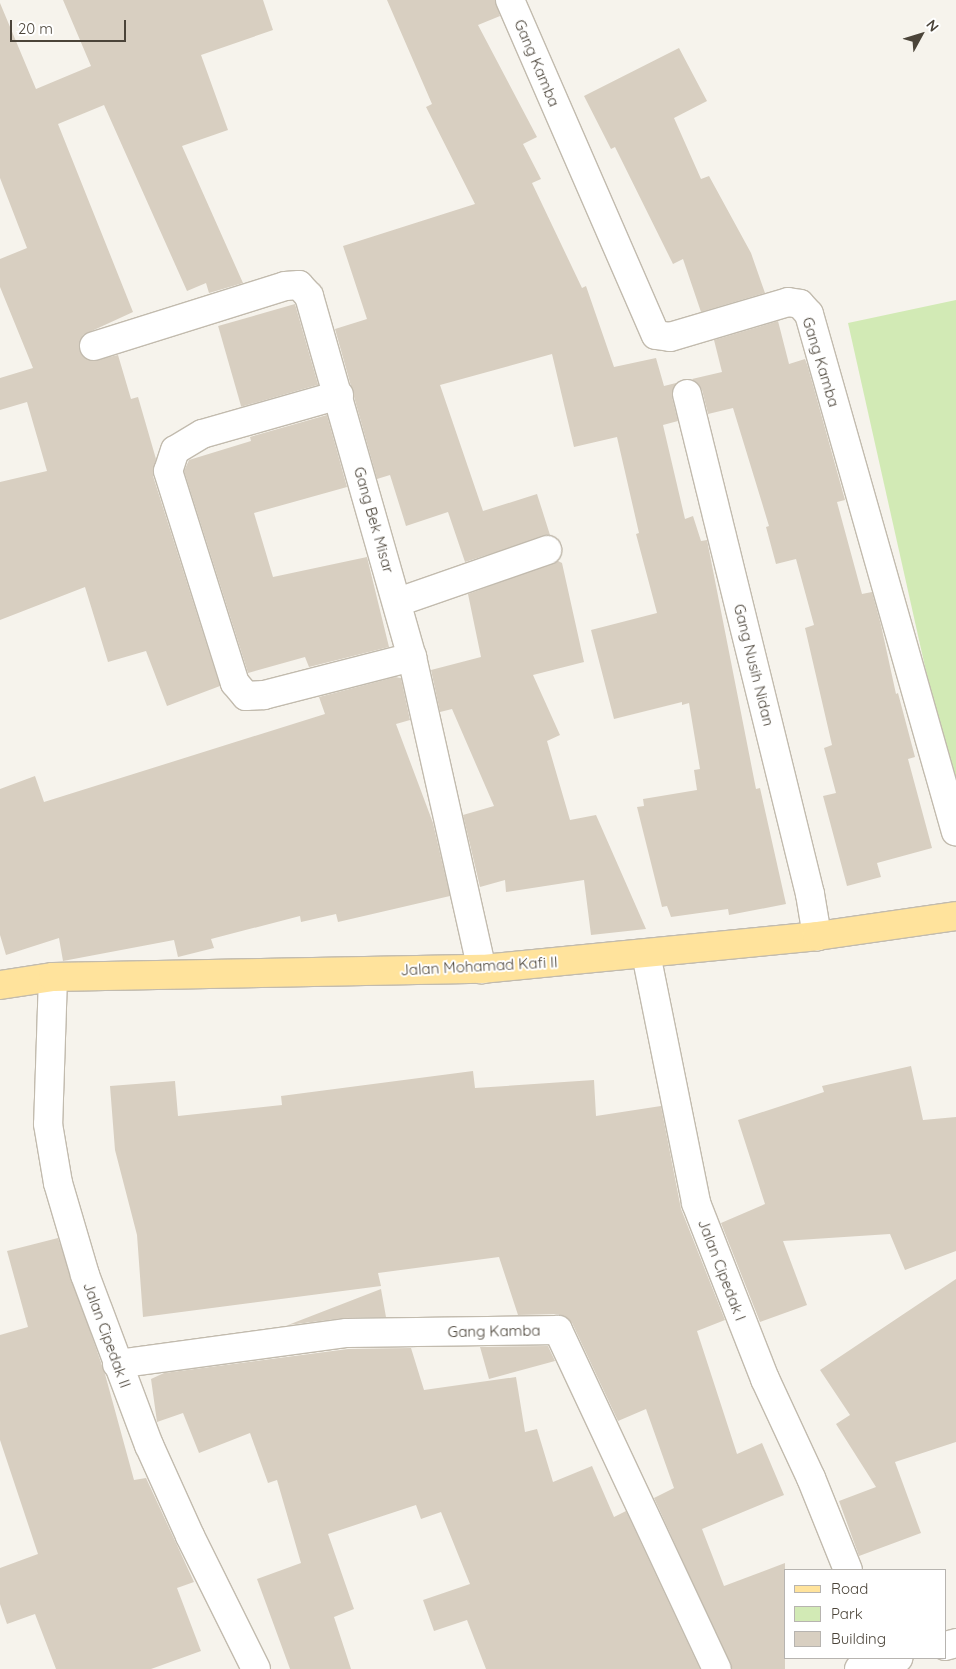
<!DOCTYPE html>
<style>
body{margin:0}
#map{position:relative;width:956px;height:1669px;overflow:hidden;background:#f6f3ec;font-family:Quicksand,sans-serif}
div>[style]{position:absolute}
.green>*{inset:0;background:#d2eab5}
.building>*{inset:0;background:#d8cfc1;transform-origin:0 0}
.roads{filter:drop-shadow(1px 0 #c2bbae) drop-shadow(-1px 0 #c2bbae) drop-shadow(0 1px #c2bbae) drop-shadow(0 -1px #c2bbae)}
.minor>*{height:28px;margin:-14px;padding:0 14px;transform-origin:14px;border-radius:14px;background:#fff}
.major>*{height:28px;margin:-14px;padding:0 14px;transform-origin:14px;border-radius:14px;background:#ffe39c}
span{translate:-50% -50%;white-space:nowrap;text-align:center;line-height:1.15;-webkit-text-stroke:4px #fff;paint-order:stroke}
.street-label{font-size:15px;color:#4b4439}
.legend{position:absolute;left:784px;top:1569px;width:162px;height:90px;box-sizing:border-box;background:#fff;border:1px solid #b7b4b0;margin:0;padding:6px 9px;list-style:none;font-size:15px;color:#4b4439}
.legend li{display:flex;align-items:center;gap:10px;height:25px}
.legend b{width:25px;border:1px solid #b7b4b0}
.north{position:absolute;left:896px;top:10px;width:50px;height:50px;-webkit-text-stroke:4px #fff;paint-order:stroke;rotate:51deg;font-size:14px;font-weight:700;line-height:20px;text-align:center;color:#4b4439}
.north::after{content:'';display:block;margin:auto;width:18px;height:22px;background:#4b4439;clip-path:polygon(50% 0,100% 100%,50% 72%,0 100%)}
.scale{position:absolute;left:10px;top:20px;width:116px;height:22px;box-sizing:border-box;border:2px solid #4b4439;border-top:0;padding-left:6px;font-size:15px;line-height:18px;white-space:nowrap;color:#4b4439;-webkit-text-stroke:4px #fff;paint-order:stroke}
</style>
<div id="map">
<div class="green">
<div style="clip-path:polygon(956px 300px,956px 805px,848px 323px)"></div>
</div>
<div class="building">
<div style="clip-path:polygon(63px 0,263px 0,273px 30px,201px 55px,228px 130px,182px 146px,243px 283px,209px 293px,206px 283px,187px 291px,104px 105px,58px 124px,133px 312px,83px 335px,79px 350px,91px 361px,118px 355px,131px 399px,138px 397px,156px 459px,153px 476px,220px 686px,167px 706px,146px 651px,108px 662px,85px 587px,0 620px,0 482px,47px 471px,27px 402px,0 410px,0 378px,33px 368px,0 287px,0 259px,27px 248px,0 178px,0 3px,36px 89px,91px 66px)"></div>
<div style="clip-path:polygon(387px 0,495px 0,500px 16px,478px 25px,537px 137px,523px 144px,541px 179px,532px 183px,582px 288px,586px 286px,614px 367px,656px 358px,664px 386px,676px 383px,672px 397px,678px 421px,663px 425px,685px 519px,693px 516px,701px 541px,707px 540px,756px 789px,760px 788px,786px 904px,729px 915px,728px 909px,671px 917px,667px 906px,662px 907px,637px 807px,644px 806px,643px 799px,697px 790px,694px 770px,700px 769px,689px 703px,682px 705px,682px 702px,614px 719px,591px 630px,657px 613px,636px 534px,639px 533px,617px 437px,574px 447px,552px 354px,440px 385px,483px 511px,537px 494px,550px 535px,465px 562px,448px 512px,406px 526px,390px 475px,377px 479px,335px 329px,367px 319px,343px 246px,475px 204px,426px 107px,432px 104px)"></div>
<div style="clip-path:polygon(679px 48px,707px 101px,674px 118px,701px 179px,709px 176px,751px 253px,765px 293px,701px 312px,683px 259px,673px 264px,615px 147px,611px 149px,584px 96px)"></div>
<div style="left:295px;top:304px;width:84px;height:80px;rotate:74deg"></div>
<div style="clip-path:polygon(778px 321px,789px 364px,805px 359px,808px 367px,845px 500px,837px 502px,862px 594px,872px 592px,881px 625px,896px 694px,898px 693px,915px 757px,908px 759px,932px 848px,877px 863px,881px 877px,847px 886px,823px 796px,836px 793px,824px 748px,832px 745px,805px 628px,814px 625px,796px 559px,776px 564px,766px 527px,769px 526px,733px 408px,708px 414px,702px 390px,692px 379px,722px 372px,714px 340px)"></div>
<div style="clip-path:polygon(327px 415px,347px 487px,254px 513px,273px 577px,367px 557px,389px 647px,309px 667px,305px 657px,248px 673px,184px 471px,189px 460px,251px 441px,250px 437px)"></div>
<div style="clip-path:polygon(558px 561px,562px 563px,584px 662px,533px 675px,560px 735px,547px 741px,570px 820px,596px 815px,646px 929px,591px 935px,584px 880px,506px 892px,505px 880px,480px 887px,463px 815px,494px 806px,452px 709px,440px 712px,431px 670px,481px 657px,468px 594px)"></div>
<div style="clip-path:polygon(395px 677px,401px 678px,410px 720px,396px 724px,433px 823px,450px 896px,338px 922px,336px 914px,301px 922px,300px 916px,211px 939px,214px 948px,178px 957px,174px 940px,63px 961px,59px 938px,6px 955px,0 935px,0 789px,35px 776px,44px 802px,325px 714px,319px 697px)"></div>
<div style="clip-path:polygon(911px 1066px,923px 1120px,956px 1117px,956px 1251px,905px 1270px,890px 1234px,783px 1241px,807px 1305px,760px 1322px,721px 1223px,765px 1204px,738px 1120px,824px 1092px,822px 1086px)"></div>
<div style="clip-path:polygon(473px 1071px,475px 1088px,594px 1080px,596px 1116px,661px 1106px,681px 1209px,725px 1320px,697px 1331px,737px 1454px,762px 1443px,784px 1495px,702px 1529px,724px 1586px,785px 1563px,785px 1669px,732px 1669px,654px 1498px,674px 1488px,646px 1409px,618px 1421px,572px 1323px,558px 1314px,518px 1315px,499px 1257px,378px 1273px,381px 1286px,143px 1317px,137px 1235px,115px 1150px,110px 1086px,175px 1081px,178px 1116px,282px 1105px,281px 1096px)"></div>
<div style="clip-path:polygon(58px 1238px,105px 1374px,134px 1480px,146px 1478px,194px 1582px,177px 1588px,201px 1651px,151px 1669px,56px 1669px,35px 1614px,7px 1624px,0 1604px,0 1568px,38px 1554px,0 1440px,0 1335px,28px 1327px,7px 1251px)"></div>
<div style="clip-path:polygon(956px 1279px,956px 1442px,895px 1462px,921px 1533px,859px 1556px,839px 1501px,876px 1487px,836px 1424px,850px 1415px,820px 1370px)"></div>
<div style="clip-path:polygon(381px 1289px,386px 1317px,345px 1318px,288px 1325px)"></div>
<div style="clip-path:polygon(548px 1346px,555px 1361px,489px 1379px,480px 1347px)"></div>
<div style="clip-path:polygon(411px 1348px,424px 1390px,516px 1377px,525px 1432px,537px 1429px,553px 1482px,592px 1466px,614px 1517px,626px 1511px,700px 1669px,486px 1669px,467px 1620px,434px 1631px,423px 1600px,470px 1584px,441px 1512px,421px 1519px,416px 1505px,328px 1534px,354px 1609px,334px 1617px,351px 1669px,290px 1669px,257px 1579px,301px 1563px,277px 1480px,268px 1483px,250px 1433px,199px 1453px,183px 1413px,157px 1422px,151px 1379px,164px 1373px,348px 1349px)"></div>
</div>
<div class="roads">
<div class="minor">
<div style="left:510px;top:0;width:365px;rotate:66.5deg"></div>
<div style="left:656px;top:335px;width:14px;rotate:8deg"></div>
<div style="left:670px;top:337px;width:123px;rotate:-16.5deg"></div>
<div style="left:788px;top:302px;width:12px;rotate:9deg"></div>
<div style="left:800px;top:304px;width:13px;rotate:48deg"></div>
<div style="left:809px;top:314px;width:538px;rotate:74.16deg"></div>
<div style="left:94px;top:346px;width:200px;rotate:-17.4deg"></div>
<div style="left:285px;top:286px;width:14px;rotate:-4deg"></div>
<div style="left:299px;top:285px;width:15px;rotate:48deg"></div>
<div style="left:309px;top:296px;width:375px;rotate:74.1deg"></div>
<div style="left:412px;top:657px;width:320px;rotate:77.4deg"></div>
<div style="left:687px;top:394px;width:515px;rotate:76.18deg"></div>
<div style="left:810px;top:894px;width:43px;rotate:80.5deg"></div>
<div style="left:339px;top:395px;width:142px;rotate:164.1deg"></div>
<div style="left:202px;top:434px;width:31px;rotate:149deg"></div>
<div style="left:175px;top:450px;width:22px;rotate:108deg"></div>
<div style="left:168px;top:471px;width:222px;rotate:72.5deg"></div>
<div style="left:235px;top:683px;width:17px;rotate:50deg"></div>
<div style="left:246px;top:696px;width:18px;rotate:-3deg"></div>
<div style="left:264px;top:695px;width:153px;rotate:-14.4deg"></div>
<div style="left:398px;top:602px;width:158px;rotate:-19.2deg"></div>
<div style="left:646px;top:954px;width:254px;rotate:78.6deg"></div>
<div style="left:696px;top:1203px;width:189px;rotate:68.6deg"></div>
<div style="left:765px;top:1379px;width:109px;rotate:65.1deg"></div>
<div style="left:811px;top:1478px;width:99px;rotate:68.1deg"></div>
<div style="left:53px;top:977px;width:147px;rotate:91.9deg"></div>
<div style="left:48px;top:1124px;width:60px;rotate:80.4deg"></div>
<div style="left:58px;top:1183px;width:96px;rotate:73.6deg"></div>
<div style="left:85px;top:1275px;width:182px;rotate:69.4deg"></div>
<div style="left:149px;top:1445px;width:100px;rotate:65.7deg"></div>
<div style="left:190px;top:1536px;width:148px;rotate:63.6deg"></div>
<div style="left:117px;top:1364px;width:232px;rotate:-7.7deg"></div>
<div style="left:347px;top:1333px;width:211px;rotate:-0.8deg"></div>
<div style="left:558px;top:1330px;width:374px;rotate:64.9deg"></div>
<div style="left:945px;top:1646px;width:11px;rotate:-15deg"></div>
<div style="left:859px;top:1669px;width:41px;rotate:-15.8deg"></div>
</div>
<div class="major">
<div style="left:0;top:985px;width:54px;rotate:-8.6deg"></div>
<div style="left:53px;top:977px;width:429px;rotate:-1.1deg"></div>
<div style="left:482px;top:969px;width:337px;rotate:-5.6deg"></div>
<div style="left:817px;top:936px;width:140px;rotate:-8.2deg"></div>
</div>
</div>
<div class="street-label">
<span style="left:537px;top:63px;rotate:67deg">Gang Kamba</span>
<span style="left:821px;top:362px;rotate:73deg">Gang Kamba</span>
<span style="left:374px;top:520px;rotate:74deg">Gang Bek Misar</span>
<span style="left:754px;top:665px;rotate:76deg">Gang Nusih Nidan</span>
<span style="left:479px;top:966px;rotate:-3deg">Jalan Mohamad Kafi II</span>
<span style="left:722px;top:1270px;rotate:69deg">Jalan Cipedak I</span>
<span style="left:494px;top:1331px;rotate:-1deg">Gang Kamba</span>
<span style="left:107px;top:1335px;rotate:70deg">Jalan Cipedak II</span>
</div>
<ul class="legend">
<li><b style="height:6px;background:#ffe39c"></b>Road</li>
<li><b style="height:14px;background:#d2eab5"></b>Park</li>
<li><b style="height:14px;background:#d8cfc1"></b>Building</li>
</ul>
<div class="north">N</div>
<div class="scale">20 m</div>
</div>
